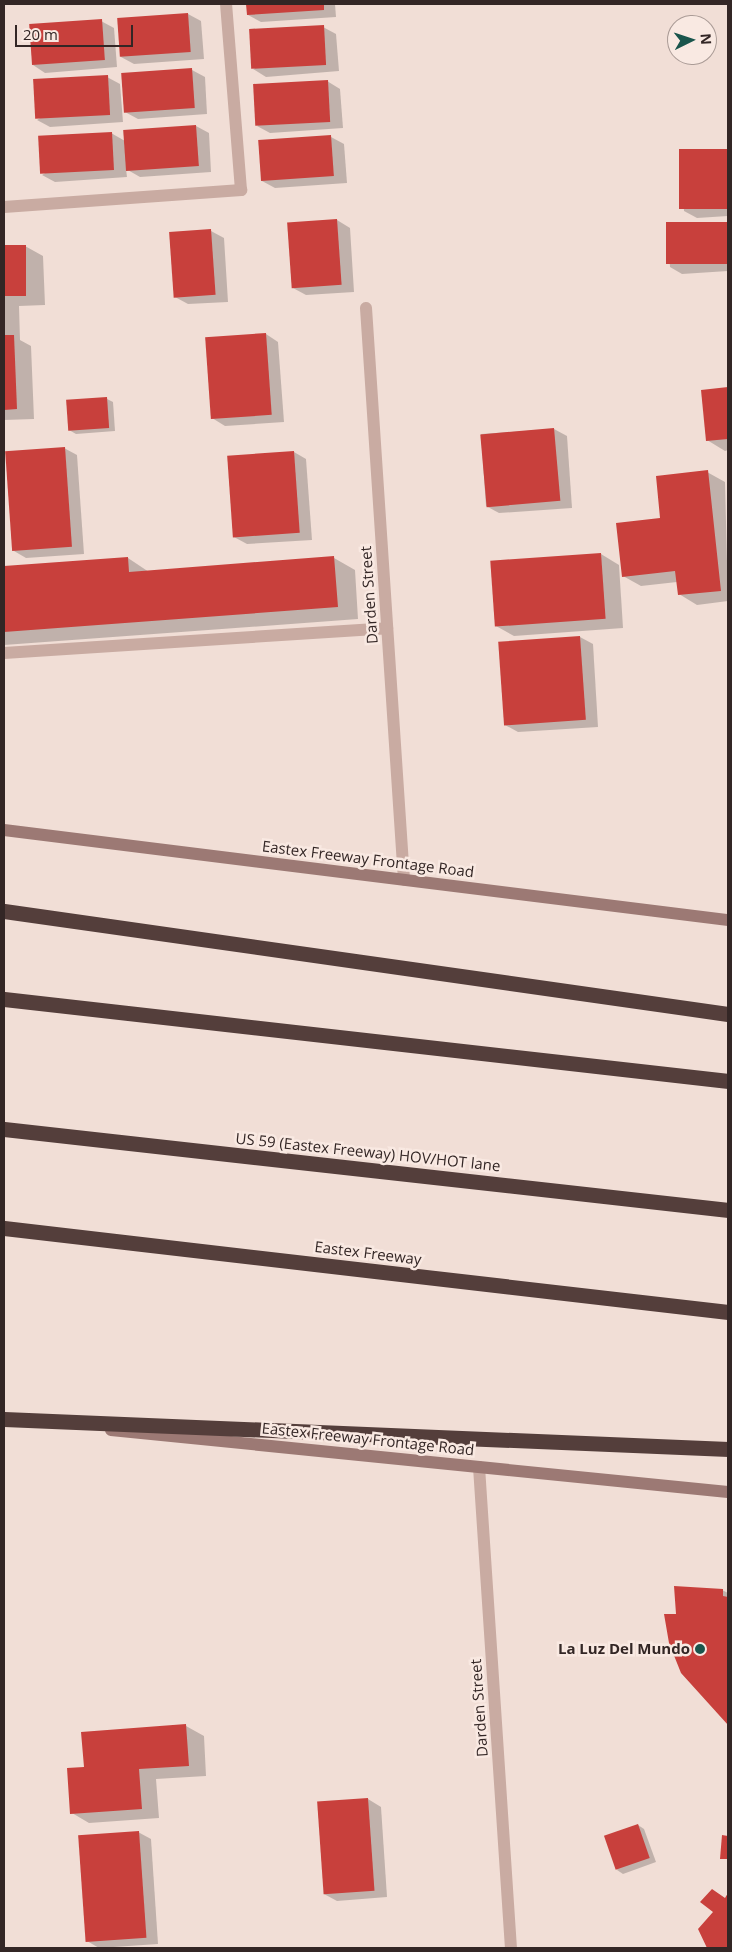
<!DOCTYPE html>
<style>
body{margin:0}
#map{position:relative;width:732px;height:1952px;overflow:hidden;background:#f1ded6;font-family:"Open Sans",sans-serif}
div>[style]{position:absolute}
.shadow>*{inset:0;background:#0003}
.building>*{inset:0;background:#c8403c;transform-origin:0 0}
.service>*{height:12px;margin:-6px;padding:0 6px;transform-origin:6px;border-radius:6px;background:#c9aba2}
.minor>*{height:12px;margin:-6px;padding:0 6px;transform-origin:6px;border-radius:6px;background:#c9aba2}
.secondary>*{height:12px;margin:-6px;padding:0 6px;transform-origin:6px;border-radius:6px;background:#9c7974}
.motorway>*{height:15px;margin:-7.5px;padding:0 7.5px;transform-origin:7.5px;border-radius:7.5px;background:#543e3b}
.dots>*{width:14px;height:14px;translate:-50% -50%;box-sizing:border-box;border:2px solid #f9e9e2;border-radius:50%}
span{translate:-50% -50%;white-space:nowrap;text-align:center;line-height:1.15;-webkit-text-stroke:5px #f9e9e2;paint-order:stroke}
.street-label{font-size:15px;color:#332625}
.poi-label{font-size:15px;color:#332625;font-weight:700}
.right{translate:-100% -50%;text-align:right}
.frame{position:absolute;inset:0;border:5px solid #332625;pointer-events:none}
.north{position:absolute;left:667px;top:15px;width:50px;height:50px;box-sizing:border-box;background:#f9e9e2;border:1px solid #aa9b96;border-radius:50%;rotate:86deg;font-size:14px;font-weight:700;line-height:20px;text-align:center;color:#332625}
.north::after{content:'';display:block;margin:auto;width:18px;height:22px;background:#1a554c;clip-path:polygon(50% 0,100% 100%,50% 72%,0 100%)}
.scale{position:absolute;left:15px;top:25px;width:118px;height:22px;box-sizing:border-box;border:2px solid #332625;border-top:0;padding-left:6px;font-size:15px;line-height:18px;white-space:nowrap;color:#332625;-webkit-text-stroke:4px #f9e9e2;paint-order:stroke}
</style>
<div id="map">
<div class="shadow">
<div style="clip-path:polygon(247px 4px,335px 4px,336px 17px,261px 22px,248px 15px)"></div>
<div style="clip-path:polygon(188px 14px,201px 21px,204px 59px,134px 64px,121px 57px,118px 19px)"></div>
<div style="clip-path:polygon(101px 21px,114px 28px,117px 67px,45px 73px,33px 65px)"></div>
<div style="clip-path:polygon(323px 27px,336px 34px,339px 71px,266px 77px,253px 69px)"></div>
<div style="clip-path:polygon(192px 70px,205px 77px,207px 114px,138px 119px,125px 112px)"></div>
<div style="clip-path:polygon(107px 77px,120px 84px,123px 122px,50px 127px,37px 120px)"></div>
<div style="clip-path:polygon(327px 81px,340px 89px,343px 128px,270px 133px,257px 126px)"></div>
<div style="clip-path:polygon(196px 126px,209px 133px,211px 172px,140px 177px,126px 169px,127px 177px,55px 182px,42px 175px,111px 133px,125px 141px)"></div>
<div style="clip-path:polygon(331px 137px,344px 144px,347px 183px,275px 188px,262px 181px,260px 142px)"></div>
<div style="clip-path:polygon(728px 150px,728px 216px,697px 218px,684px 211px,680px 153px)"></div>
<div style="clip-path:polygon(337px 220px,350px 228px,354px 292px,306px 295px,293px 288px)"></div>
<div style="clip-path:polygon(728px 224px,728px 271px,682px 274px,670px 267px,667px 228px)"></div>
<div style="clip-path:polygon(211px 231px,224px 238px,228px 302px,188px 304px,175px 297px,170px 234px)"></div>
<div style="clip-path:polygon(25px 246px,43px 256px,45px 305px,19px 306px,20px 340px,31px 346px,34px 419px,4px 420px,4px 247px)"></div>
<div style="clip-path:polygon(266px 334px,278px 342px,284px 422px,225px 426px,212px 418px)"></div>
<div style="clip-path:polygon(728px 388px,728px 450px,725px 451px,707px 440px,702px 391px)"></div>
<div style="clip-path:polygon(107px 399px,113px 402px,115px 431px,76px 434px,69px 430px)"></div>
<div style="clip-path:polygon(554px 429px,567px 436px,572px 508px,499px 513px,486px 506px,481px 434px)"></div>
<div style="clip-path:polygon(64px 448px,77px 455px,84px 554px,26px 558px,14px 551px)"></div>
<div style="clip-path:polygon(294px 452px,306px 459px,312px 540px,247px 544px,234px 537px)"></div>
<div style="clip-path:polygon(707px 472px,725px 482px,728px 601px,697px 605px,679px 594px,677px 582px,641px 586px,623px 576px,662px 519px)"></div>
<div style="clip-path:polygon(601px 554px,619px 565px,623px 628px,514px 636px,496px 626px)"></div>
<div style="clip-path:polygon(128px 558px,149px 572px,334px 558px,355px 570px,358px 619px,4px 645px,4px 567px)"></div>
<div style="clip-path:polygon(580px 637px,593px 644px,598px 727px,518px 732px,505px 725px)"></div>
<div style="clip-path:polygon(722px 1590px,728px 1593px,728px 1723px,682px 1673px,677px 1615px)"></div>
<div style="clip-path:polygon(186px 1726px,204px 1736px,206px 1776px,156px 1779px,159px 1818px,89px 1823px,72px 1813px,85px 1768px)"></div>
<div style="clip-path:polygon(368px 1799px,381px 1807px,387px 1897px,337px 1901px,324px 1894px)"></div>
<div style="clip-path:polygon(638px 1825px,644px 1829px,656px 1862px,623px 1874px,617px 1870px)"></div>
<div style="clip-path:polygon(138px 1832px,151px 1839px,158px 1944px,99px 1948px,87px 1941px)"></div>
<div style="clip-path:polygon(712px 1890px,726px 1899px,728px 1895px,728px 1948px,708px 1948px,700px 1929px,714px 1912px)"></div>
</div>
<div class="building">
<div style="clip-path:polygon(246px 4px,324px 4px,324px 10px,247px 15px)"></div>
<div style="left:188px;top:13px;width:39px;height:71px;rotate:86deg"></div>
<div style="left:102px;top:19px;width:41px;height:73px;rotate:86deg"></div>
<div style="left:324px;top:25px;width:40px;height:75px;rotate:87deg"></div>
<div style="left:192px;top:68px;width:40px;height:71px;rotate:86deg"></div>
<div style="left:108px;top:75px;width:40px;height:75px;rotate:87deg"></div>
<div style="left:328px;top:80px;width:42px;height:75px;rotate:87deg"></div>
<div style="left:196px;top:125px;width:41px;height:73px;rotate:86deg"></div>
<div style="left:112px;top:132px;width:38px;height:74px;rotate:87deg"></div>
<div style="left:331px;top:135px;width:41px;height:73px;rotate:86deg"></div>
<div style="left:728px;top:149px;width:60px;height:49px;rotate:90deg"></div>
<div style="left:337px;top:219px;width:66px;height:50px;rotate:86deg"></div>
<div style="left:728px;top:222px;width:42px;height:62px;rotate:90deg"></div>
<div style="left:211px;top:229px;width:66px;height:42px;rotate:86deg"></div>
<div style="left:4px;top:245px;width:22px;height:51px"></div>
<div style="left:266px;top:333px;width:82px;height:61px;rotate:86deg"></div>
<div style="clip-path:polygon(4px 335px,14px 335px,17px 409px,4px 410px)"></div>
<div style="clip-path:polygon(728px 387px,728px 439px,706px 441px,701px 390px)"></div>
<div style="left:107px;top:397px;width:31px;height:41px;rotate:86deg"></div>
<div style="left:554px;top:428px;width:73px;height:74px;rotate:85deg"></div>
<div style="left:65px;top:447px;width:100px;height:60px;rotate:86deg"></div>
<div style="left:294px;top:451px;width:82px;height:67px;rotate:86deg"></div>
<div style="clip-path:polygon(708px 470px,721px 591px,678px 595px,675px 571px,622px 577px,616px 523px,660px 518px,656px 476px)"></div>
<div style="left:601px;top:553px;width:66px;height:111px;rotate:86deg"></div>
<div style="clip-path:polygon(334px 556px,338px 607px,4px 632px,4px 566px,128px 557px,129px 572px)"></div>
<div style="left:580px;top:636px;width:84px;height:82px;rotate:86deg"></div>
<div style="clip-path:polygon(674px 1586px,723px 1589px,723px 1596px,728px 1597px,728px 1725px,681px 1673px,669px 1643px,664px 1614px,676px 1614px)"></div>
<div style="clip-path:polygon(186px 1724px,189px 1766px,139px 1769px,142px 1809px,70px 1814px,67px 1768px,84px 1767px,81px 1732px)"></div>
<div style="left:368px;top:1798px;width:93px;height:51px;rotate:86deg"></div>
<div style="left:638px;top:1824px;width:36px;height:36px;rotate:71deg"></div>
<div style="left:139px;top:1831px;width:107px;height:61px;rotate:86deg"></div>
<div style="clip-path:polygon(722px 1835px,728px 1836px,728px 1859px,720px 1859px)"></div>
<div style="clip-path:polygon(712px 1889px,725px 1898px,728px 1893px,728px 1948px,707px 1948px,698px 1929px,713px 1912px,700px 1902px)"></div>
</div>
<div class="service">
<div style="left:4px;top:207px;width:238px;rotate:-4.1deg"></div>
<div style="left:241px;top:190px;width:187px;rotate:-94.6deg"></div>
<div style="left:4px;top:653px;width:384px;rotate:-3.7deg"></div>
</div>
<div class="minor">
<div style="left:366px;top:308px;width:573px;rotate:86.2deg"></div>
<div style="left:479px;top:1467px;width:482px;rotate:86.2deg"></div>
</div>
<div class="secondary">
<div style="left:4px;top:830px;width:730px;rotate:7.09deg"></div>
<div style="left:111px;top:1430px;width:620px;rotate:5.74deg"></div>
</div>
<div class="motorway">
<div style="left:4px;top:911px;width:731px;rotate:8.1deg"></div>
<div style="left:4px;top:999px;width:729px;rotate:6.46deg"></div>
<div style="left:4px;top:1129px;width:729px;rotate:6.38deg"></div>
<div style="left:4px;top:1228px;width:729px;rotate:6.62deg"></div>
<div style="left:4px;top:1419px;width:725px;rotate:2.37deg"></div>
</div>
<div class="dots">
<div style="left:700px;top:1649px;background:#1a554c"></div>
</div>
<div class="street-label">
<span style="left:369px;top:595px;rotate:-94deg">Darden Street</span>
<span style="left:368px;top:859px;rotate:7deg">Eastex Freeway Frontage Road</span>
<span style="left:368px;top:1152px;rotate:6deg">US 59 (Eastex Freeway) HOV/HOT lane</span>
<span style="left:368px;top:1253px;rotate:7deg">Eastex Freeway</span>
<span style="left:368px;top:1439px;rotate:6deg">Eastex Freeway Frontage Road</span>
<span style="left:479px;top:1708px;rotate:-94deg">Darden Street</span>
</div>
<div class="poi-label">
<span class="right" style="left:690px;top:1649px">La Luz Del Mundo</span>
</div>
<div class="frame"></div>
<div class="north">N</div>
<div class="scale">20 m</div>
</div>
